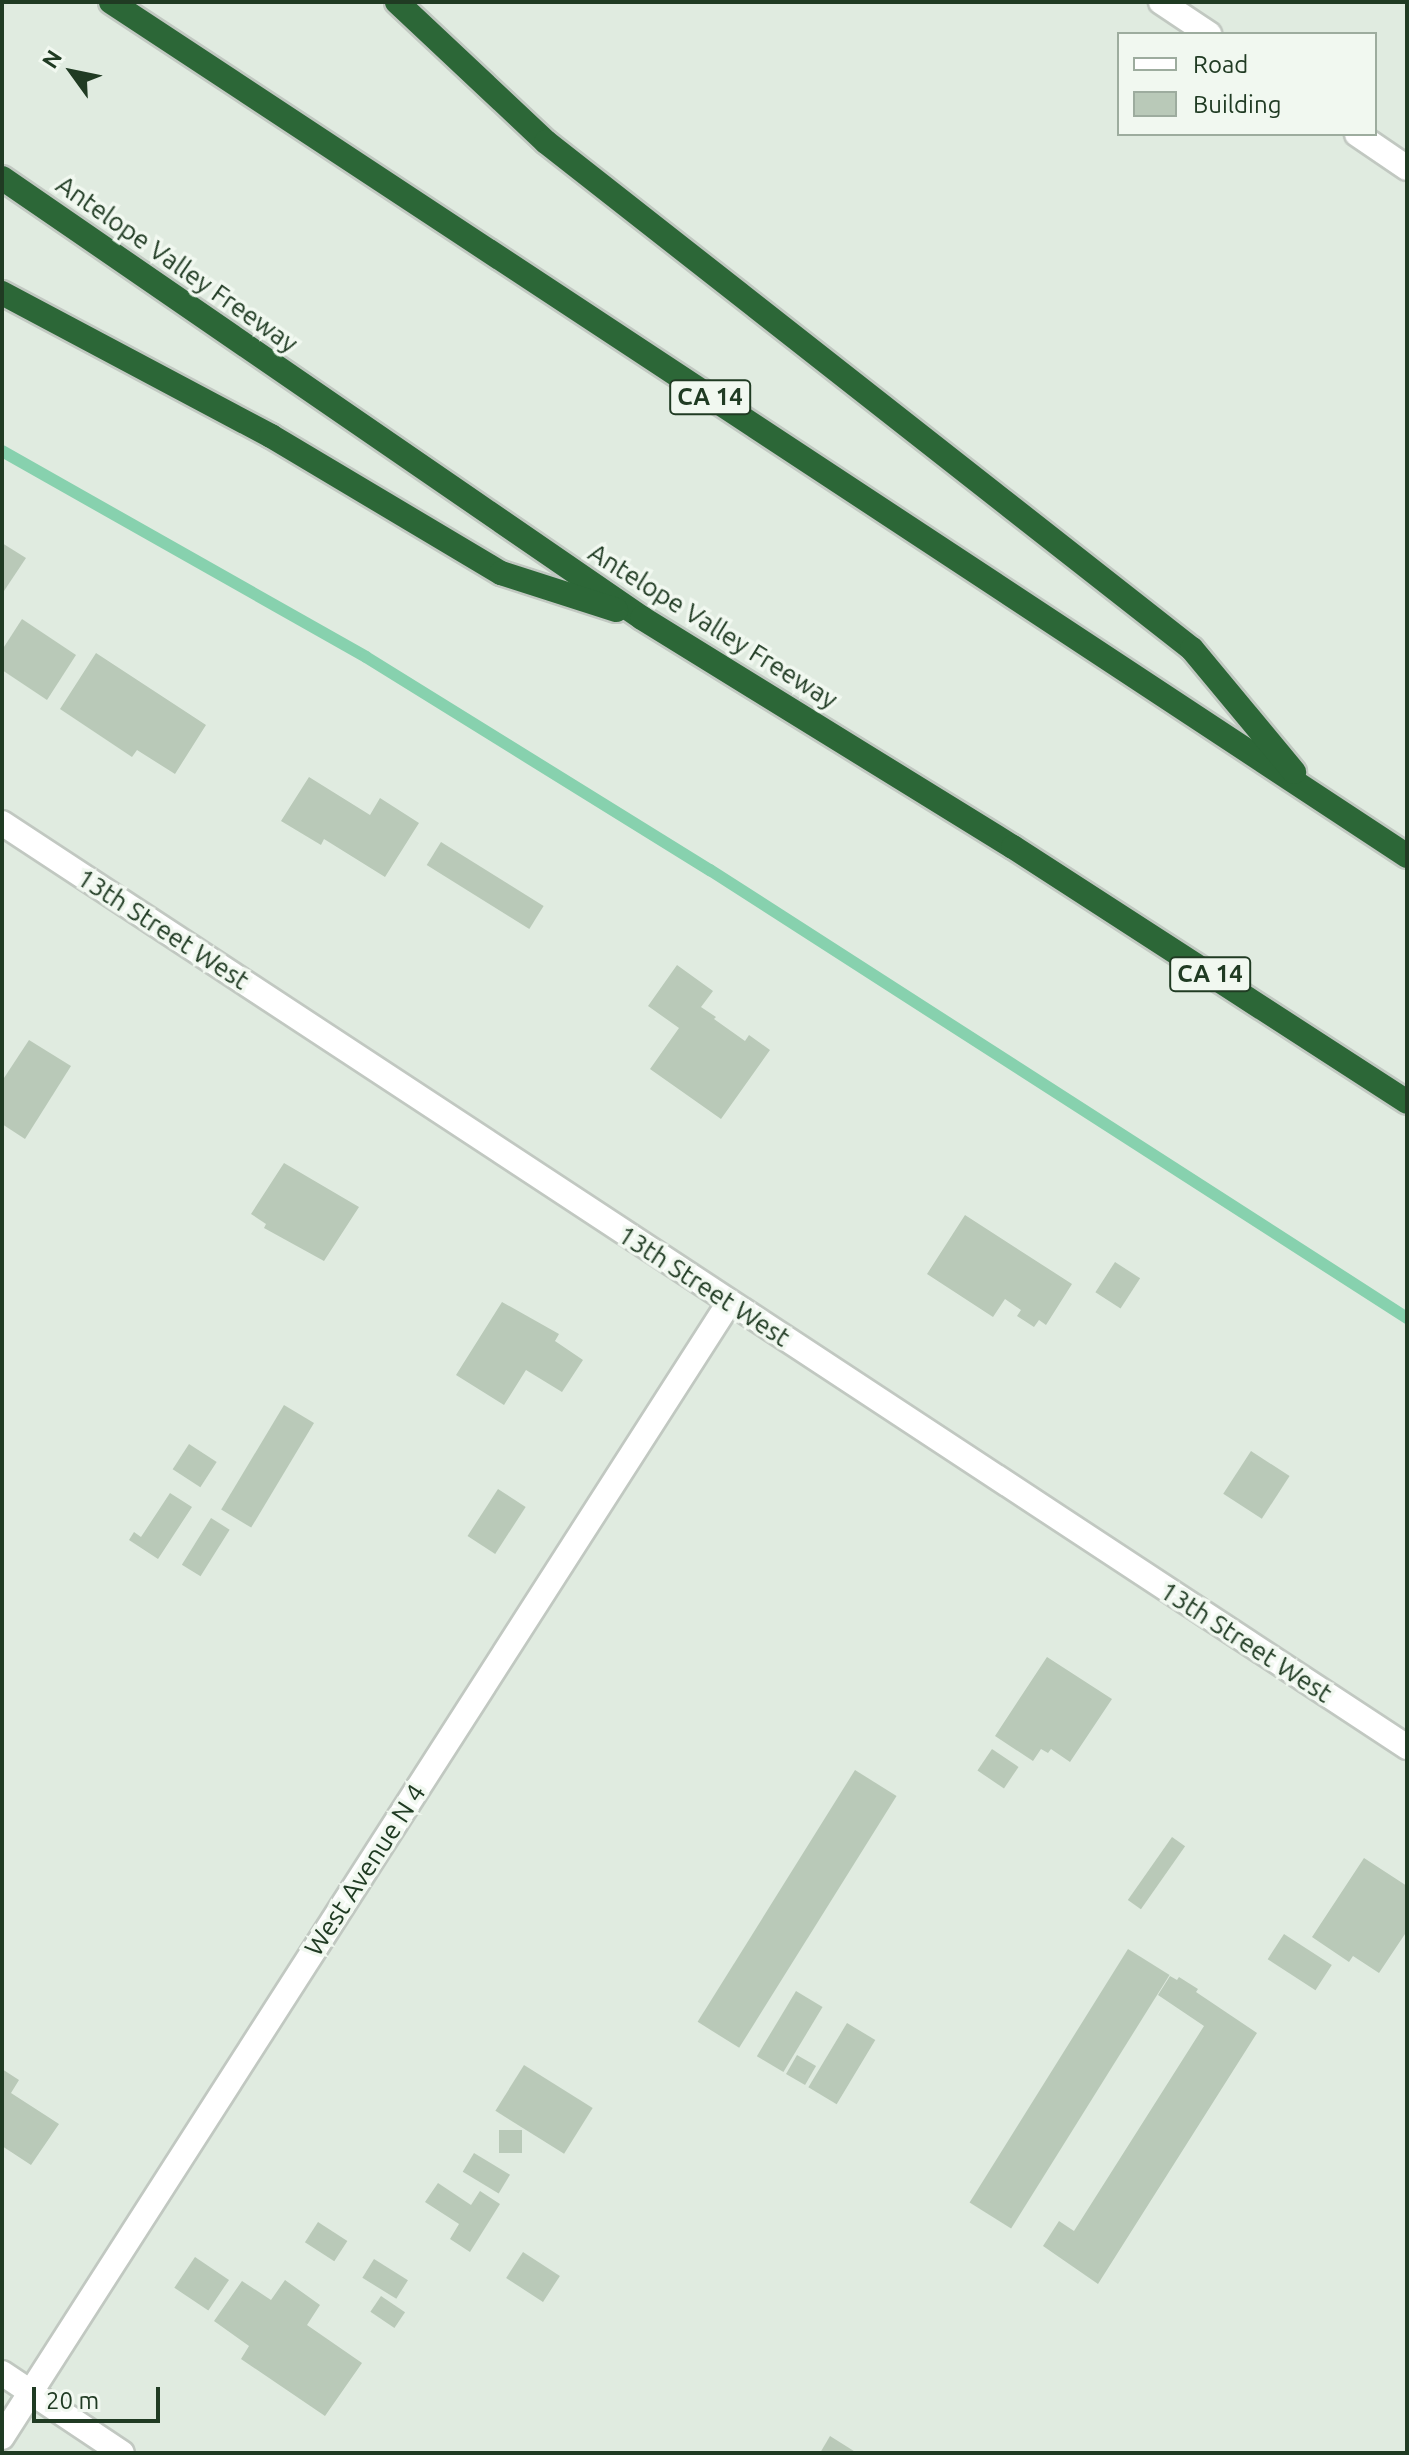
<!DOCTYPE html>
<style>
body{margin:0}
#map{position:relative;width:1409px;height:2455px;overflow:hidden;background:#e0ebe0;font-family:Ubuntu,sans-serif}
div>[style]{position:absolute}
.stream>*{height:12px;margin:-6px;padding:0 6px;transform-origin:6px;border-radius:6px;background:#87d1ae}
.building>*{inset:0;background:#b9c9b8;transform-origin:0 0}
.roads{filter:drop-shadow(2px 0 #c1c8c1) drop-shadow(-2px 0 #c1c8c1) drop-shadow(0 2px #c1c8c1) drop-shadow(0 -2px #c1c8c1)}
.street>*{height:24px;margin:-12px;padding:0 12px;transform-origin:12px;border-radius:12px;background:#fff}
.highway>*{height:24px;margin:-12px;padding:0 12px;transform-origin:12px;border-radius:12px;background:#2c6737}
span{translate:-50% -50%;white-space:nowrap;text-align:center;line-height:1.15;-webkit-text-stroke:7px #f1f8f0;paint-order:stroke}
.shield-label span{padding:2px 6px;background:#f1f8f0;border:2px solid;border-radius:6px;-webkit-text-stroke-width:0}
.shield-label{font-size:24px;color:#203b23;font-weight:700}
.street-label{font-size:26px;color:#203b23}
.frame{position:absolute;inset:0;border:4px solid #203b23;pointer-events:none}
.legend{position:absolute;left:1117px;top:32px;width:260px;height:104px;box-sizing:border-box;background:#f1f8f0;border:2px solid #9dac9e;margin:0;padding:10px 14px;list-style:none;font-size:24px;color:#203b23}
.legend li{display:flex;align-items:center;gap:16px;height:40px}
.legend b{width:40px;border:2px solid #9dac9e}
.north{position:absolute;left:32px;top:32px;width:80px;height:80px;-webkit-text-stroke:6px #f1f8f0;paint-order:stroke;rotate:303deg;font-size:22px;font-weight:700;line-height:32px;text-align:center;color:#203b23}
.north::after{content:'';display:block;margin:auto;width:28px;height:36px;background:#203b23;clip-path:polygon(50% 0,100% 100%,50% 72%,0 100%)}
.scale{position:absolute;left:32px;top:2387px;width:128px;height:36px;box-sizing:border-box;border:4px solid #203b23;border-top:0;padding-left:10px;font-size:24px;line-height:28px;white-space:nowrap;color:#203b23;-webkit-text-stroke:6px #f1f8f0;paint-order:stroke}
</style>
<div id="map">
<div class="stream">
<div style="left:2px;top:451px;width:418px;rotate:29.5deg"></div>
<div style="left:366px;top:657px;width:405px;rotate:31.8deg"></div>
<div style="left:710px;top:870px;width:829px;rotate:32.73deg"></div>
</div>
<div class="building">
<div style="clip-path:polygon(2px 543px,26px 558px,2px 594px)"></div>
<div style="clip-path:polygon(22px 619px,76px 655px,47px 700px,2px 670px,2px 650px)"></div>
<div style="clip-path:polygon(96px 653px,206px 725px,175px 774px,137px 750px,132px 757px,60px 709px)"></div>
<div style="clip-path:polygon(309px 777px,370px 815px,380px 798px,419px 823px,385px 877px,324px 839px,321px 845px,281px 821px)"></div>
<div style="left:441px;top:842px;width:121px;height:27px;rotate:32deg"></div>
<div style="clip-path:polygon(677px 965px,713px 991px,701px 1007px,716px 1017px,714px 1019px,745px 1041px,749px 1035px,770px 1050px,721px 1119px,650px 1069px,679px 1028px,648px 1006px)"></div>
<div style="clip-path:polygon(29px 1040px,71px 1066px,25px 1139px,2px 1124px,2px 1081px)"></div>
<div style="clip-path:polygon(284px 1163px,359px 1207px,324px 1261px,264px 1228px,266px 1224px,251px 1214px)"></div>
<div style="clip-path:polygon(965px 1215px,1072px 1284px,1046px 1325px,1039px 1320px,1034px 1327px,1017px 1316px,1021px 1310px,1005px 1299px,993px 1317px,927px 1274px)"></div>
<div style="left:1115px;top:1262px;width:30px;height:36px;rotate:33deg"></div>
<div style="clip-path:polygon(502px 1302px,559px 1334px,555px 1341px,583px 1360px,562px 1392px,526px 1370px,504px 1405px,456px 1375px)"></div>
<div style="left:284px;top:1405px;width:35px;height:122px;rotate:31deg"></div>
<div style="left:189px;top:1444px;width:33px;height:30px;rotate:33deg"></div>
<div style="left:1251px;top:1451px;width:46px;height:51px;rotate:33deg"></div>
<div style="left:498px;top:1489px;width:33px;height:56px;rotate:33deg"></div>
<div style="clip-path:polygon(170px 1493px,192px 1507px,158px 1559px,129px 1540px,134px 1532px,141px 1537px)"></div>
<div style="left:211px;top:1518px;width:22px;height:55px;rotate:32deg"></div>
<div style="clip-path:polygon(1047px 1657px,1112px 1699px,1070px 1762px,1051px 1749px,1048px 1753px,1041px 1749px,1033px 1761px,995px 1736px)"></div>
<div style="left:992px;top:1749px;width:32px;height:26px;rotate:34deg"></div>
<div style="left:855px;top:1770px;width:49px;height:297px;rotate:32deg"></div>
<div style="left:1172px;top:1837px;width:16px;height:77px;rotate:35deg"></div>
<div style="clip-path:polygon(1364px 1858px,1407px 1886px,1407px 1931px,1379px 1973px,1353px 1956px,1349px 1962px,1312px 1937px)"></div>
<div style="left:1284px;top:1934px;width:57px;height:30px;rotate:33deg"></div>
<div style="left:1128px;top:1949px;width:49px;height:299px;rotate:32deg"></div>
<div style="clip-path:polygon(1170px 1976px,1177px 1980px,1179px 1977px,1198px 1989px,1196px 1992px,1257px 2033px,1098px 2284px,1043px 2246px,1059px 2221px,1074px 2231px,1204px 2026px,1158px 1995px)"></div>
<div style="left:796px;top:1991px;width:31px;height:76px;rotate:31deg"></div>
<div style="left:847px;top:2023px;width:33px;height:75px;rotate:31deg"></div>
<div style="left:797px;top:2055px;width:22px;height:22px;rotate:30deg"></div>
<div style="left:524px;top:2065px;width:81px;height:54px;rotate:32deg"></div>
<div style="clip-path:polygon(2px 2069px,19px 2080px,11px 2093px,59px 2124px,31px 2165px,2px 2146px)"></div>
<div style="left:499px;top:2130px;width:23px;height:23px"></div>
<div style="left:474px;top:2153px;width:42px;height:22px;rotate:31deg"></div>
<div style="clip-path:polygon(438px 2183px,471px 2205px,480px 2191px,500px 2204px,470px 2252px,450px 2239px,459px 2224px,425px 2202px)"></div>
<div style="left:318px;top:2222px;width:35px;height:24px;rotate:33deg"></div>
<div style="left:523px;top:2252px;width:44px;height:31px;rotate:33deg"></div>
<div style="left:195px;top:2257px;width:41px;height:37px;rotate:34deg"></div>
<div style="left:374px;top:2259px;width:40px;height:22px;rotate:32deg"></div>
<div style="clip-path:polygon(285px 2280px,320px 2305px,307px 2325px,362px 2363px,325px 2416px,241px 2359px,249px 2346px,214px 2321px,242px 2281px,271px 2300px)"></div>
<div style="left:381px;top:2296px;width:29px;height:19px;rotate:34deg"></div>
<div style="clip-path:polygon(830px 2436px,857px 2453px,820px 2453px)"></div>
</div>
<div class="roads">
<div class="street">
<div style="left:1161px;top:2px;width:58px;rotate:33.7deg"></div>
<div style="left:1357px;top:134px;width:60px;rotate:34.2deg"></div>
<div style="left:2px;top:823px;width:1682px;rotate:33.33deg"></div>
<div style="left:2px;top:2373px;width:144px;rotate:33.7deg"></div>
<div style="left:2px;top:2437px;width:1347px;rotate:-57.34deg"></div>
</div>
<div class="highway">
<div style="left:111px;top:2px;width:1552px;rotate:33.38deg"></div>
<div style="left:397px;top:2px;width:204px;rotate:43.2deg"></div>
<div style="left:546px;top:142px;width:821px;rotate:38.13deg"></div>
<div style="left:1192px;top:649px;width:160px;rotate:50.3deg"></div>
<div style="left:2px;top:178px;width:777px;rotate:34.51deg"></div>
<div style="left:642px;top:618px;width:436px;rotate:31.7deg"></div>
<div style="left:1013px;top:847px;width:469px;rotate:32.9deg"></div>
<div style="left:2px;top:293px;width:305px;rotate:28deg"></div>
<div style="left:271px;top:436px;width:268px;rotate:30.8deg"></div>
<div style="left:501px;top:573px;width:121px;rotate:17.8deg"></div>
</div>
</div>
<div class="shield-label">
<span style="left:710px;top:397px">CA 14</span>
<span style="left:1210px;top:974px">CA 14</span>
</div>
<div class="street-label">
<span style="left:177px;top:264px;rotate:35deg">Antelope Valley Freeway</span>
<span style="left:713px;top:626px;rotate:32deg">Antelope Valley Freeway</span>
<span style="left:163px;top:929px;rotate:33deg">13th Street West</span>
<span style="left:704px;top:1286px;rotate:33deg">13th Street West</span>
<span style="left:1246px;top:1642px;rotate:33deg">13th Street West</span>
<span style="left:365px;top:1870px;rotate:-57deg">West Avenue N 4</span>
</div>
<div class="frame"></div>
<ul class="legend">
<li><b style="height:10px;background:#fff"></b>Road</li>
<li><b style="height:22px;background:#b9c9b8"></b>Building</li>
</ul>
<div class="north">N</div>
<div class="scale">20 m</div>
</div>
